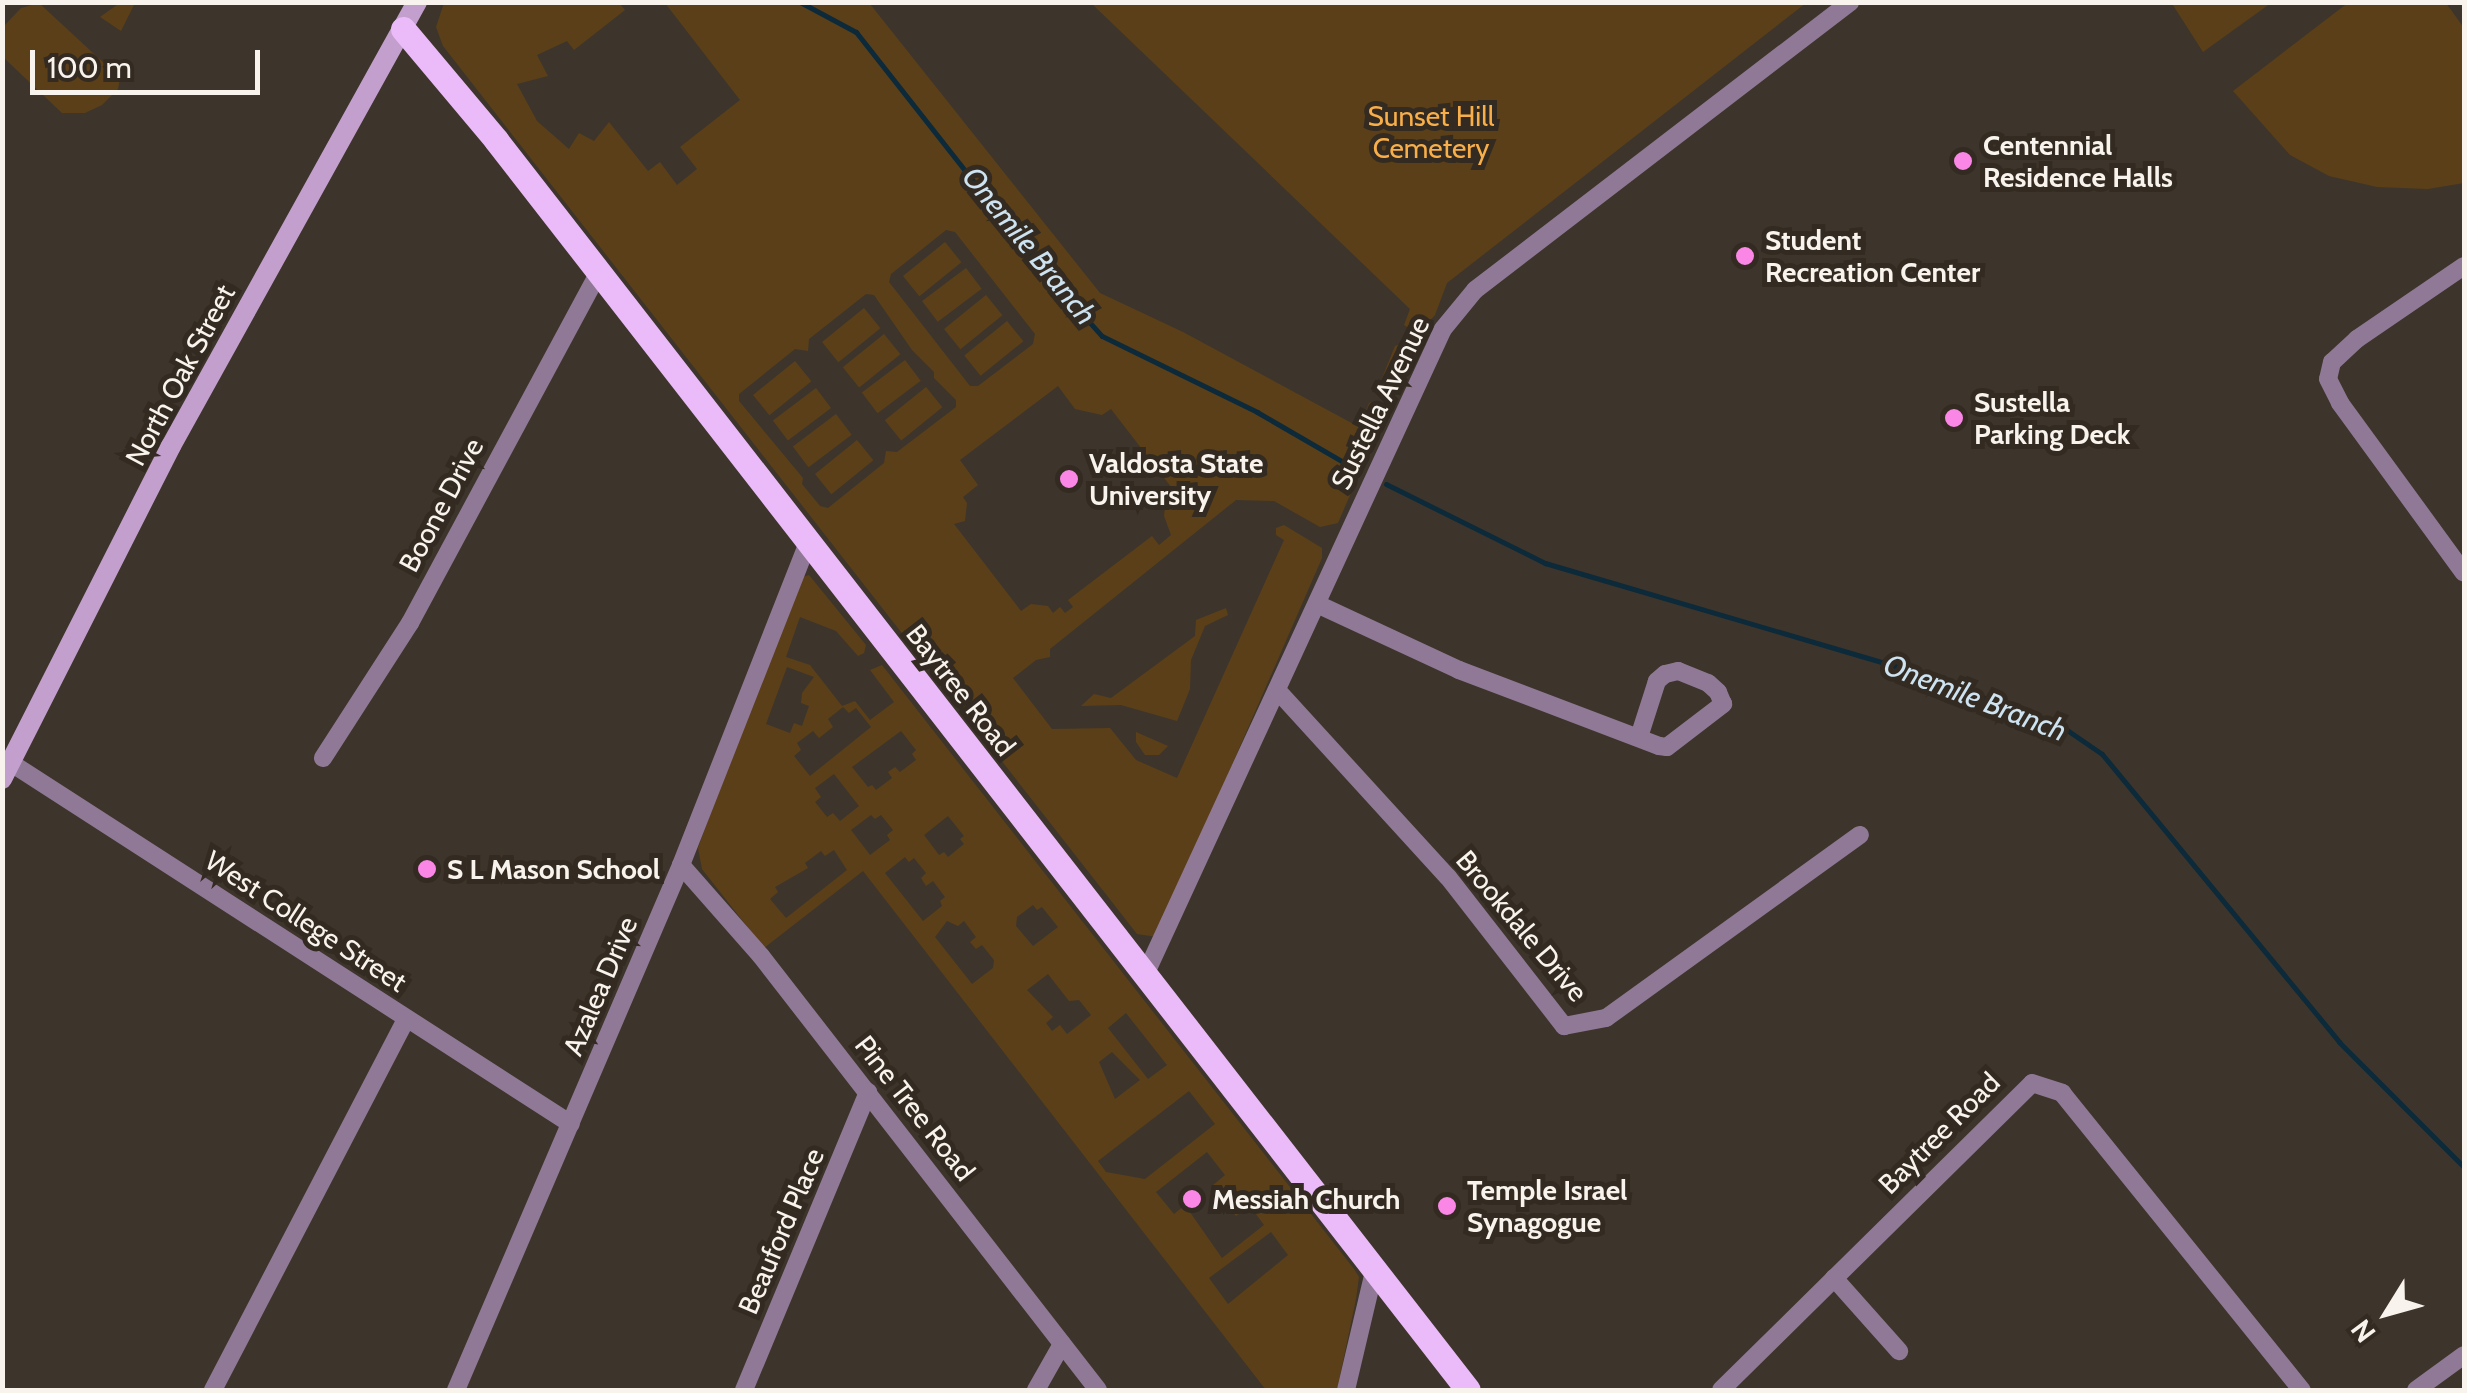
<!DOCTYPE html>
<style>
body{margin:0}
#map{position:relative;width:2467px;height:1393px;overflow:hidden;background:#3d352b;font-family:Cabin,sans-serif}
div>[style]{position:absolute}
.green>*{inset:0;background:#5b3f19;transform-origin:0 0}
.stream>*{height:5px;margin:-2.5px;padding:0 2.5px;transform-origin:2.5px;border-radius:2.5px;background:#0d2a3a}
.street>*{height:18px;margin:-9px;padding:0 9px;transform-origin:9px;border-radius:9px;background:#907997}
.secondary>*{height:20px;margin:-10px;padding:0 10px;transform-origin:10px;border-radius:10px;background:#c39fce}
.primary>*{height:25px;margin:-12.5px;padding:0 12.5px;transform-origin:12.5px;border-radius:12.5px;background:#eabbf8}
.dots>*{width:28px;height:28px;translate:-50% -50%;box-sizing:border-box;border:5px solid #332b21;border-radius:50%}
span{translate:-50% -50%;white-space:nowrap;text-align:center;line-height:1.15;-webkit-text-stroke:10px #332b21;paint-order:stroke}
.park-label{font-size:28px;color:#f9af49}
.poi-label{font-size:28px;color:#f8f3ed;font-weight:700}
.left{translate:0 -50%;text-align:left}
.street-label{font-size:28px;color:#f8f3ed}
.water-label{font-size:30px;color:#cee3f1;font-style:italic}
.frame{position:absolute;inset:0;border:5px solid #f8f3ed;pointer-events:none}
.north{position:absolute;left:2337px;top:1263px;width:100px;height:100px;-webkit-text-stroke:8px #332b21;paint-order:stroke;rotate:233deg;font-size:28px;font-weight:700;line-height:40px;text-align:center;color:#f8f3ed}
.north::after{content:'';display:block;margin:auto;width:35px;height:45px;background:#f8f3ed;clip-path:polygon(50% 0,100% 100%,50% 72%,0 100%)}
.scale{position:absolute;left:30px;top:50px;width:230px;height:45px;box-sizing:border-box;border:5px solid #f8f3ed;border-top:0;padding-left:12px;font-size:30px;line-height:35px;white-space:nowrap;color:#f8f3ed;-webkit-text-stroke:8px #332b21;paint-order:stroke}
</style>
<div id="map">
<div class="green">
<div style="clip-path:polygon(121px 2px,135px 3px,121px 31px,100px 17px)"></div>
<div style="clip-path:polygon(evenodd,863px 2px,870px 4px,1100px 293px,1183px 332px,1359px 427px,1369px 403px,1374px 401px,1386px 411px,1338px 523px,1320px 527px,1274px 501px,1236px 500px,1050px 649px,1050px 657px,1036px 660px,1013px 678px,1052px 729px,1110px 728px,1136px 760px,1177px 778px,1284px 540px,1276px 535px,1276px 528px,1284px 525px,1322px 548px,1322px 558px,1157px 937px,1137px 934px,443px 46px,436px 27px,444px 3px,619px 3px,625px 10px,574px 50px,567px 41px,537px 55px,548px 76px,517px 84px,537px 121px,569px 149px,579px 133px,594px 141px,609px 122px,648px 171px,660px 162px,677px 185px,697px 169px,680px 147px,740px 100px,665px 3px,863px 2px,946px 230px,955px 232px,1035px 334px,1033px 344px,978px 386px,970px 386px,889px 282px,891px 274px,946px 230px,863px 2px,866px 294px,874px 295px,912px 350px,934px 372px,934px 378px,956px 400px,956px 407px,897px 452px,886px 451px,884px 463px,828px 508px,820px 506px,802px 484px,803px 478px,739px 401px,739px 394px,795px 349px,808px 351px,809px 339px,866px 294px,863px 2px,1058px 386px,1075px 409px,1102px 415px,1111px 409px,1175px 492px,1166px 499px,1164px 516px,1171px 535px,1159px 545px,1152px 536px,1068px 600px,1073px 607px,1065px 613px,1060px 607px,1053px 613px,1048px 606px,1031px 604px,1021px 611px,954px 524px,965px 521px,967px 503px,963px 497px,978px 485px,960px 460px,1058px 386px)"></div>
<div style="clip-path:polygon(2171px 2px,2271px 2px,2271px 3px,2203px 52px)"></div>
<div style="clip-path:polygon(2349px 2px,2446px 3px,2464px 28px,2464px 183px,2428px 189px,2377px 187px,2329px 176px,2290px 155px,2233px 91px)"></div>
<div style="clip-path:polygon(39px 3px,120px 78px,118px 89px,102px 105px,85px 113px,62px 113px,3px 57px,3px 27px,21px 8px)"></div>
<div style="clip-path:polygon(1091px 3px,1806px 3px,1447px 283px,1435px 315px,1418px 334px,1404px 325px,1410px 309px)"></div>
<div style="left:945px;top:242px;width:26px;height:54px;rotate:51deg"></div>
<div style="left:966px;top:268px;width:26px;height:55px;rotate:53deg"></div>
<div style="left:986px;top:295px;width:26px;height:54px;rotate:51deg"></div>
<div style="left:864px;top:308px;width:26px;height:54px;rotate:51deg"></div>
<div style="left:1007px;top:321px;width:26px;height:55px;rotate:51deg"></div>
<div style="left:884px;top:334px;width:26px;height:53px;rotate:51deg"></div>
<div style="clip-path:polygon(1402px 344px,1410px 349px,1412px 357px,1395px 388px,1382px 389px,1380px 383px,1395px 346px)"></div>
<div style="left:905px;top:360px;width:26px;height:54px;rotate:53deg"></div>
<div style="left:795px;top:361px;width:26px;height:54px;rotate:51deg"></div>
<div style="left:926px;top:387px;width:26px;height:53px;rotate:51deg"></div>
<div style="left:816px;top:388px;width:25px;height:54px;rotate:53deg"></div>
<div style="left:836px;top:414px;width:26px;height:54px;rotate:53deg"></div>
<div style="left:857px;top:440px;width:26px;height:54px;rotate:51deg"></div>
<div style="clip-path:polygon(evenodd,809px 575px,866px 645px,864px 653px,858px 656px,836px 631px,800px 617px,786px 657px,810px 665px,842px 706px,855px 701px,870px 720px,894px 702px,870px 670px,882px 665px,1354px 1269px,1359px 1277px,1356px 1299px,1337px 1390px,1266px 1390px,863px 871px,764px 948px,702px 869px,698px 848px,775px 633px,799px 578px,809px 575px,787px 667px,814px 677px,802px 693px,801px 703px,809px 706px,802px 726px,794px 723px,790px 733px,766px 724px,787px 667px,809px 575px,843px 707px,849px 713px,856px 708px,871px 727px,810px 776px,794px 756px,801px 750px,797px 743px,813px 731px,819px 738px,833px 727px,828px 719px,843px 707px,809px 575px,901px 731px,916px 750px,912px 754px,916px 760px,900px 772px,895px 767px,888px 772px,892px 778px,876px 790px,872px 785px,868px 787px,852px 767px,901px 731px,809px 575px,834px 774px,859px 806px,840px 821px,833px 813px,827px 817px,815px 802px,821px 797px,815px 788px,834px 774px,809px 575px,871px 815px,875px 819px,881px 815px,893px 830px,887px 835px,890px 840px,870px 855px,851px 830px,871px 815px,809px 575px,948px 816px,964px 836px,960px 839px,964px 844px,948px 857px,944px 852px,939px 855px,924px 835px,948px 816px,809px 575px,834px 850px,847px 870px,786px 918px,770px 899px,778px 892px,775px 887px,808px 868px,805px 863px,821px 851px,825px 856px,834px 850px,809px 575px,905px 857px,909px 862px,914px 858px,926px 873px,921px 878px,926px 886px,933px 881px,945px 897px,940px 901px,942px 906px,923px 921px,885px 873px,905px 857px,809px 575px,1033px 905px,1037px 910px,1042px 907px,1058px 927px,1033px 946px,1016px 926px,1017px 917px,1033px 905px,809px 575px,947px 921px,958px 926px,964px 921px,976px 937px,970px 942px,976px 949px,982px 945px,994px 960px,993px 968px,972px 984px,935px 937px,947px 921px,809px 575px,1048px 974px,1069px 1001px,1079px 1000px,1091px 1015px,1067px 1034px,1060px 1025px,1052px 1031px,1046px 1023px,1053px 1017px,1027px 990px,1048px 974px,809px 575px,1126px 1013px,1167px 1065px,1148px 1079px,1108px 1028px,1126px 1013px,809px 575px,1112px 1052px,1140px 1080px,1115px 1099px,1099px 1062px,1112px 1052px,809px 575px,1189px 1091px,1215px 1124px,1145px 1179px,1106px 1172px,1098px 1161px,1189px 1091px,809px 575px,1207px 1152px,1225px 1175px,1212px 1186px,1236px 1216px,1250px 1206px,1264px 1225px,1222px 1258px,1185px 1205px,1174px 1214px,1156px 1192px,1207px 1152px,809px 575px,1271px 1232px,1288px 1255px,1228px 1304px,1209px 1278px,1271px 1232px)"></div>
<div style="clip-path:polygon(1226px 608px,1228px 615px,1205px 626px,1191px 660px,1190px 689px,1177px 721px,1121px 705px,1081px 706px,1094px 694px,1111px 698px,1195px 636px,1196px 620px)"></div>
<div style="clip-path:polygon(1136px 732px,1168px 746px,1159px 755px,1145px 755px,1136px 742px)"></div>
</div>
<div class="stream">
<div style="left:800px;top:2px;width:64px;rotate:28.2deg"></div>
<div style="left:856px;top:32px;width:312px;rotate:51.8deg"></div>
<div style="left:1049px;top:277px;width:79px;rotate:48.1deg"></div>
<div style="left:1102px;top:336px;width:173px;rotate:26.1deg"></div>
<div style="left:1257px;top:412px;width:110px;rotate:30.1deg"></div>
<div style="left:1386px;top:484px;width:178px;rotate:26.4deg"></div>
<div style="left:1545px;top:563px;width:394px;rotate:16.4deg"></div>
<div style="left:1923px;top:674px;width:155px;rotate:21.3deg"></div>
<div style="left:2067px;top:730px;width:42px;rotate:34.4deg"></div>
<div style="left:2102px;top:754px;width:373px;rotate:50.5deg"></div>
<div style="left:2339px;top:1042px;width:177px;rotate:45deg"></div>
</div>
<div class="street">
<div style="left:2464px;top:266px;width:130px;rotate:145.7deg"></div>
<div style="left:2357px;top:339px;width:34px;rotate:137deg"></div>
<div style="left:2332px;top:362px;width:17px;rotate:103deg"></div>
<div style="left:2328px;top:379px;width:27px;rotate:63deg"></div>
<div style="left:2340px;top:403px;width:210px;rotate:53.9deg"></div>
<div style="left:1317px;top:604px;width:157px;rotate:24.9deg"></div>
<div style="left:1459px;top:670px;width:214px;rotate:20.8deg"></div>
<div style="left:1659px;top:746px;width:8px;rotate:7deg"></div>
<div style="left:1667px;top:747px;width:71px;rotate:-37.5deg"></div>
<div style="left:1723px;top:704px;width:13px;rotate:-113deg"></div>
<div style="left:1718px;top:692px;width:13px;rotate:-138deg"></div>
<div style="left:1708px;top:683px;width:32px;rotate:-158deg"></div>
<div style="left:1678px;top:671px;width:13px;rotate:167deg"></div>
<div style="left:1665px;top:674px;width:11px;rotate:139deg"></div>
<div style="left:1657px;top:681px;width:59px;rotate:107.8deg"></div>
<div style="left:1277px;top:690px;width:253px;rotate:47.6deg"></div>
<div style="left:1448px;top:877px;width:189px;rotate:52.1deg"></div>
<div style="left:1564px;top:1026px;width:43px;rotate:-10.8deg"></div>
<div style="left:1606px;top:1018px;width:313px;rotate:-35.8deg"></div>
<div style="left:323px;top:758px;width:161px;rotate:-57.2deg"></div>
<div style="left:410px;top:623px;width:399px;rotate:-61.7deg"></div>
<div style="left:11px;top:763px;width:666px;rotate:32.81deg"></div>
<div style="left:681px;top:865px;width:121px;rotate:48.7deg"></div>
<div style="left:761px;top:956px;width:549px;rotate:52.17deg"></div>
<div style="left:1145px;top:975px;width:711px;rotate:-65.24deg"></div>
<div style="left:1443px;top:329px;width:50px;rotate:-50.6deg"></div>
<div style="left:1475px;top:290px;width:473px;rotate:-37.5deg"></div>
<div style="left:1834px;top:1278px;width:98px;rotate:48.3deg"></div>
<div style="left:213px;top:1390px;width:418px;rotate:-62.5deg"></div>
<div style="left:456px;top:1390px;width:571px;rotate:-66.8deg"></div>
<div style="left:681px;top:865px;width:346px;rotate:-68.5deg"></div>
<div style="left:744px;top:1390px;width:323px;rotate:-67.4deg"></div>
<div style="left:1036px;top:1390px;width:53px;rotate:-60.5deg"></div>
<div style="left:1346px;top:1390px;width:126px;rotate:-76.7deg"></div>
<div style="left:1721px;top:1390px;width:437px;rotate:-44.6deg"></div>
<div style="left:2032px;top:1083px;width:32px;rotate:18deg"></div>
<div style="left:2062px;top:1093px;width:382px;rotate:51.1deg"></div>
<div style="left:2416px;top:1390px;width:59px;rotate:-36.1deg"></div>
</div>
<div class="secondary">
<div style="left:2px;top:779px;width:373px;rotate:-63.1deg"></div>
<div style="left:171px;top:446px;width:508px;rotate:-61.01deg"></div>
</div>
<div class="primary">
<div style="left:403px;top:29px;width:145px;rotate:50deg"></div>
<div style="left:496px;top:140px;width:1583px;rotate:52.13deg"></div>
</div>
<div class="dots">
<div style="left:1963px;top:161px;background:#fa87e6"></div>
<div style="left:1745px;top:256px;background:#fa87e6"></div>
<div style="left:1954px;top:418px;background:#fa87e6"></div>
<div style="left:1069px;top:479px;background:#fa87e6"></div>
<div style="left:427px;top:869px;background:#fa87e6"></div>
<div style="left:1192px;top:1199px;background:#fa87e6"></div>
<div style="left:1447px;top:1206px;background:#fa87e6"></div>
</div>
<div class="park-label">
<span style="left:1431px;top:132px">Sunset Hill<br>Cemetery</span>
</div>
<div class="poi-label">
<span class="left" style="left:1983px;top:161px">Centennial<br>Residence Halls</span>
<span class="left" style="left:1765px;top:256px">Student<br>Recreation Center</span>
<span class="left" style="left:1974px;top:418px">Sustella<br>Parking Deck</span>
<span class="left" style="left:1089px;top:479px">Valdosta State<br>University</span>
<span class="left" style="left:447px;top:869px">S L Mason School</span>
<span class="left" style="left:1467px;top:1206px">Temple Israel<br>Synagogue</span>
<span class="left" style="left:1212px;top:1199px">Messiah Church</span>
</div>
<div class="street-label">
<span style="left:180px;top:375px;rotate:-62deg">North Oak Street</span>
<span style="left:1380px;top:403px;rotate:-64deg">Sustella Avenue</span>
<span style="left:441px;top:505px;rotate:-62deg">Boone Drive</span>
<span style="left:961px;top:690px;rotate:52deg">Baytree Road</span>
<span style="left:306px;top:921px;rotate:33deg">West College Street</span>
<span style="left:1522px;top:926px;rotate:50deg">Brookdale Drive</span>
<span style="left:600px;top:986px;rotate:-67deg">Azalea Drive</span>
<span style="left:915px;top:1108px;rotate:52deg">Pine Tree Road</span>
<span style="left:1939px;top:1133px;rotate:-45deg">Baytree Road</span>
<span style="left:781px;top:1231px;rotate:-67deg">Beauford Place</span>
</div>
<div class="water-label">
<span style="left:1029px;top:246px;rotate:51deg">Onemile Branch</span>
<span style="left:1975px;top:698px;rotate:21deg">Onemile Branch</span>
</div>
<div class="frame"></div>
<div class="north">N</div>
<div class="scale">100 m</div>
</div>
